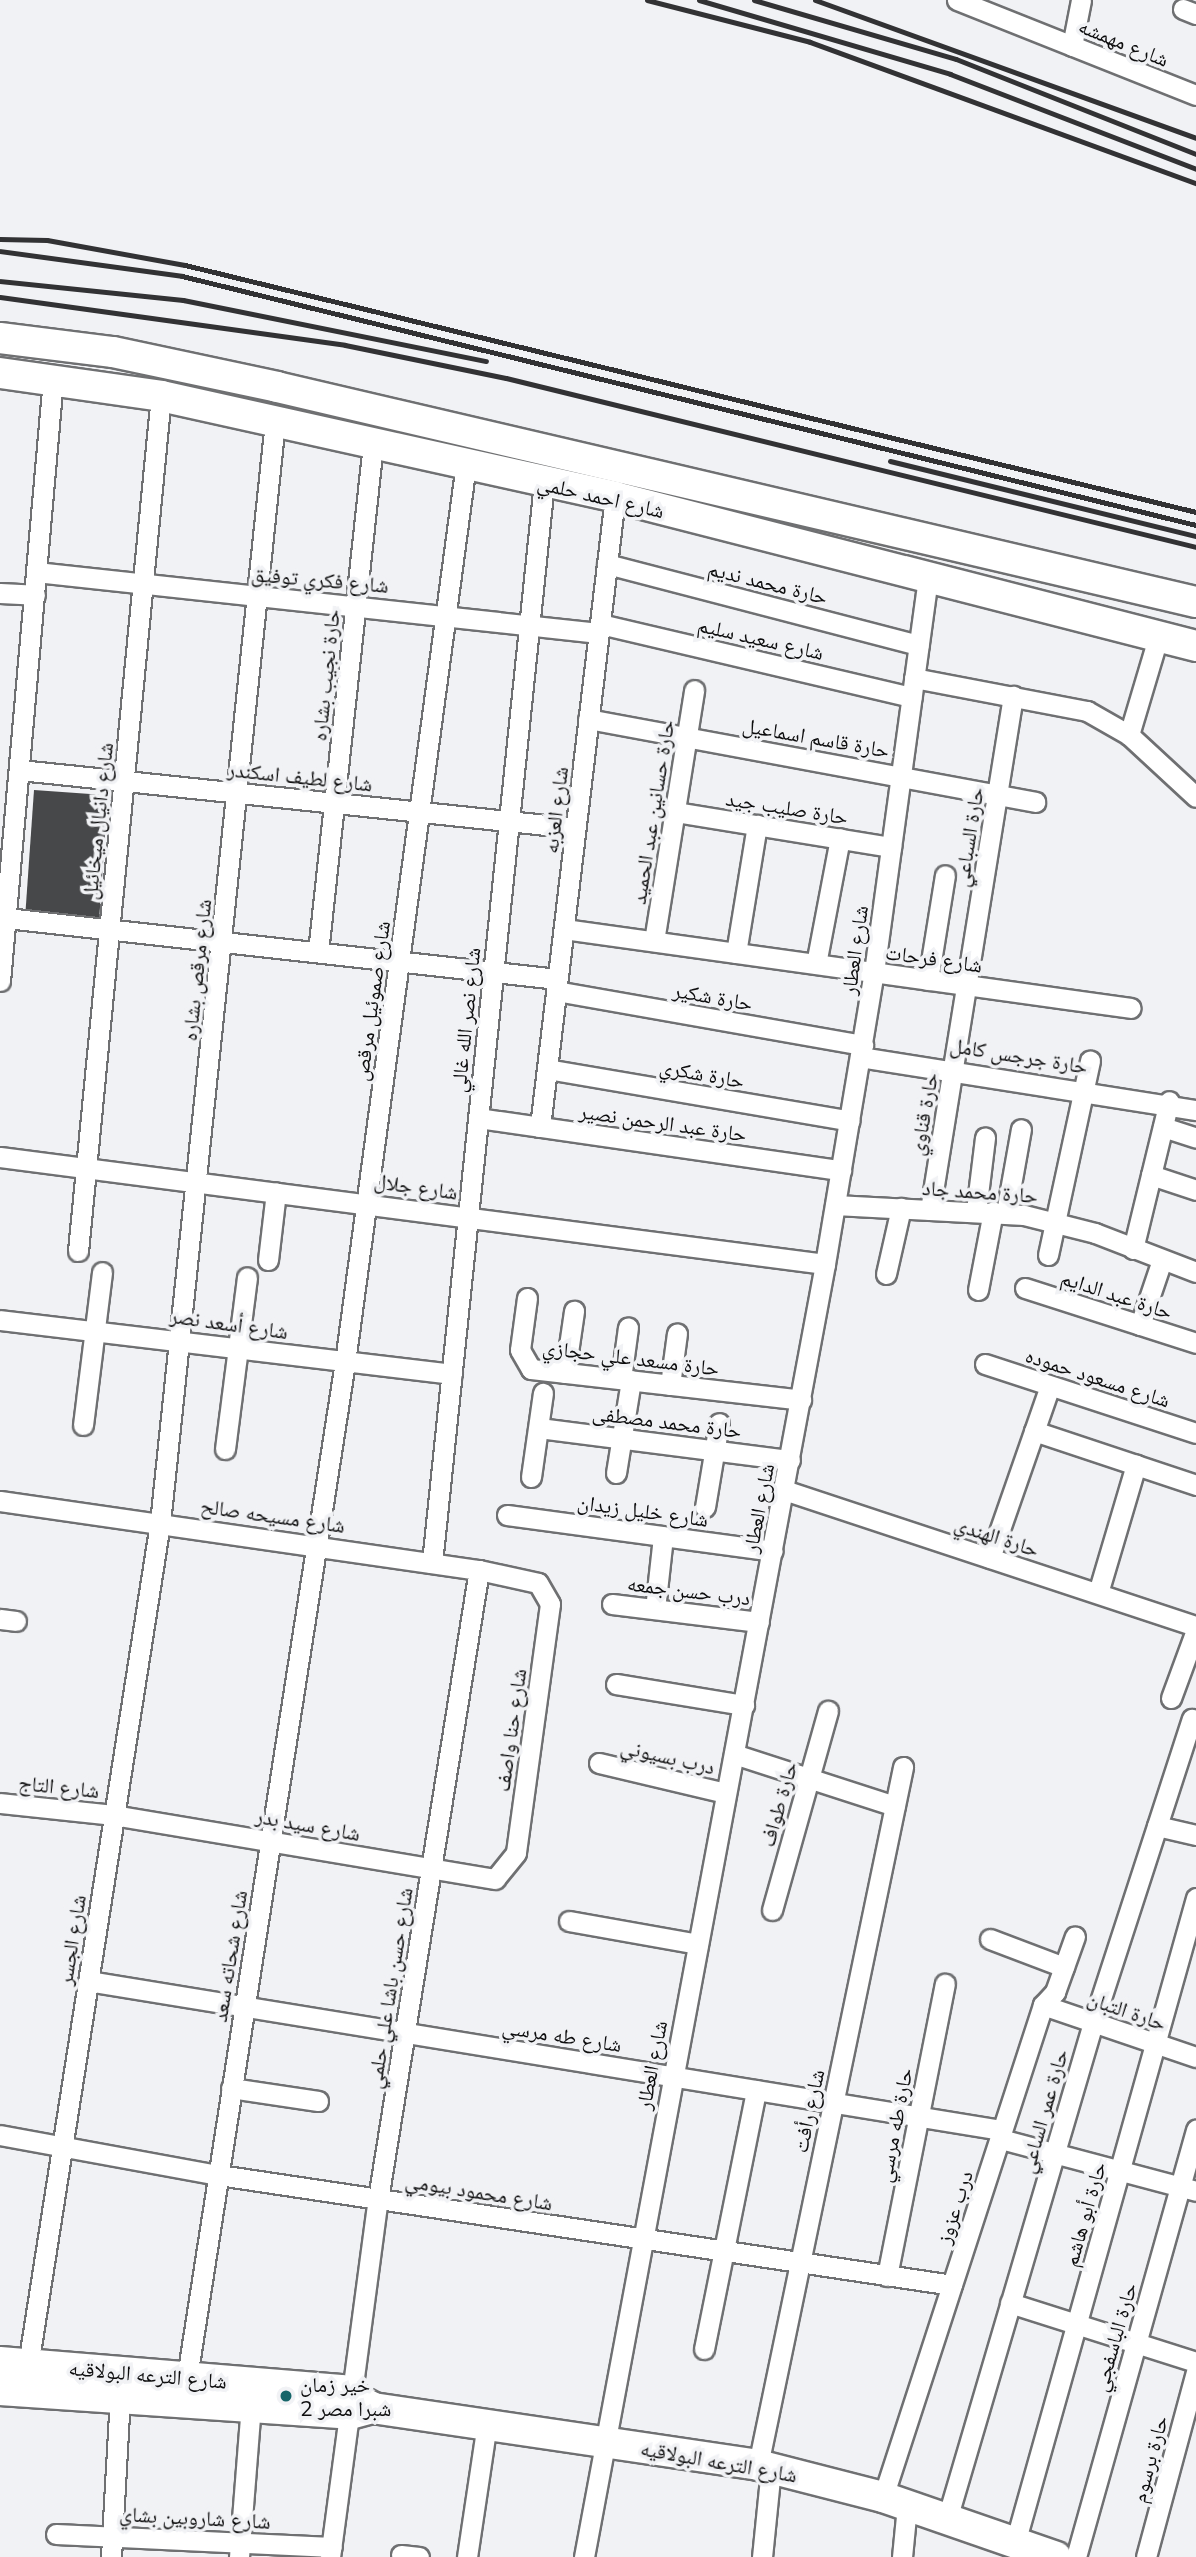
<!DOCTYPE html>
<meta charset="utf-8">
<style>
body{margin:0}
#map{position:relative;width:1196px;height:2557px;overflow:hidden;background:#f1f2f5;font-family:Mulish,"Noto Naskh Arabic",sans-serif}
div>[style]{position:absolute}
.building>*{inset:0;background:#47484a;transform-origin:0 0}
.roads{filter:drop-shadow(2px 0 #6f7072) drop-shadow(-2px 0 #6f7072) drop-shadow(0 2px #6f7072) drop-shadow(0 -2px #6f7072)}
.minor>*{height:19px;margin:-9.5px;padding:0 9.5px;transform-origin:9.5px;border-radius:9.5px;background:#fff}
.primary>*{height:30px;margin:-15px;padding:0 15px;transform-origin:15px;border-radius:15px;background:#fff}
.rail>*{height:5px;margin:-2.5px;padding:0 2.5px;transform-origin:2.5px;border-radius:2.5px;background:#323234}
.dots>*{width:19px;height:19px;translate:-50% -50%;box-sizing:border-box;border:4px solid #f1f2f5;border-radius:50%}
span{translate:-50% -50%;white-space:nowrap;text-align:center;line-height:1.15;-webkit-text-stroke:7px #f1f2f5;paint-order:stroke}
.street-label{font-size:21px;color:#0d0d0e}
.poi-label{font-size:21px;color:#0d0d0e}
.left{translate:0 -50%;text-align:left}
</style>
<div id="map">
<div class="building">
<div style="left:34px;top:790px;width:74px;height:124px;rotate:4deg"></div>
</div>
<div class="roads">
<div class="minor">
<div style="left:957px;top:0;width:257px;rotate:21.7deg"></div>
<div style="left:1183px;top:9px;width:14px;rotate:21deg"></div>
<div style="left:1072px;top:46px;width:47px;rotate:-78.9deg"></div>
<div style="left:607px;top:564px;width:322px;rotate:14.6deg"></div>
<div style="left:36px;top:572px;width:566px;rotate:6.18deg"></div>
<div style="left:0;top:593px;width:35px;rotate:3deg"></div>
<div style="left:600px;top:624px;width:320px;rotate:13.2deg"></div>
<div style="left:914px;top:678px;width:176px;rotate:10.8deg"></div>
<div style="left:1087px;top:711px;width:48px;rotate:29.7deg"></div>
<div style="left:1129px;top:735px;width:91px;rotate:42.8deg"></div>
<div style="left:588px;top:719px;width:455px;rotate:10.5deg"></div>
<div style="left:1129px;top:735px;width:101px;rotate:-73.4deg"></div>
<div style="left:20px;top:770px;width:558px;rotate:5.97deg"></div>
<div style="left:675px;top:812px;width:219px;rotate:9.2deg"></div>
<div style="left:6px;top:918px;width:555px;rotate:6.31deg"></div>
<div style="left:564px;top:929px;width:572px;rotate:7.93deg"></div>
<div style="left:654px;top:941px;width:254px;rotate:-80.9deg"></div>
<div style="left:318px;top:952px;width:511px;rotate:-83.82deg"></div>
<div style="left:736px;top:953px;width:130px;rotate:-80.7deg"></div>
<div style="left:816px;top:964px;width:128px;rotate:-79.2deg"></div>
<div style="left:928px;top:980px;width:106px;rotate:-80.8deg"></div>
<div style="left:0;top:981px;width:604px;rotate:-84.97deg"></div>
<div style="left:556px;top:991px;width:312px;rotate:10deg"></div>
<div style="left:860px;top:1057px;width:340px;rotate:9deg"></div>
<div style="left:547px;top:1069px;width:307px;rotate:9.7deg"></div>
<div style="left:478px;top:1118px;width:367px;rotate:8.2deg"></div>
<div style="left:540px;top:1127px;width:634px;rotate:-83.21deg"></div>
<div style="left:1163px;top:1127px;width:35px;rotate:18deg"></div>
<div style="left:0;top:1157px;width:832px;rotate:7.39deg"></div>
<div style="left:1151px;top:1175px;width:47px;rotate:18.4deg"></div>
<div style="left:835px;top:1205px;width:189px;rotate:3deg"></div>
<div style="left:1024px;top:1215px;width:73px;rotate:14.2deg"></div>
<div style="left:1095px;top:1233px;width:108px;rotate:21.1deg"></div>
<div style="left:930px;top:1210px;width:521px;rotate:-80.83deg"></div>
<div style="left:976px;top:1211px;width:74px;rotate:-83deg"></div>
<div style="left:1006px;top:1213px;width:85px;rotate:-79.9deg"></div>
<div style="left:1133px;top:1249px;width:152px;rotate:-76.3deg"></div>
<div style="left:78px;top:1251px;width:859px;rotate:-84.46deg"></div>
<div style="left:1048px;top:1255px;width:199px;rotate:-77.8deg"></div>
<div style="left:268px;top:1260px;width:68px;rotate:-83.3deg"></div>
<div style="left:886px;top:1274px;width:68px;rotate:-77.2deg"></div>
<div style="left:1025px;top:1288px;width:180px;rotate:17.8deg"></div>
<div style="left:978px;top:1290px;width:80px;rotate:-79.2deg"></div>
<div style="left:527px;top:1298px;width:52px;rotate:97.7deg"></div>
<div style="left:520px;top:1350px;width:22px;rotate:60deg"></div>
<div style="left:531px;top:1369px;width:272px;rotate:6.5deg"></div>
<div style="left:0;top:1320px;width:455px;rotate:6.8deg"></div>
<div style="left:1140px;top:1325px;width:69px;rotate:-71.3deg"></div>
<div style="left:985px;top:1364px;width:222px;rotate:18.1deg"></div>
<div style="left:565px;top:1373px;width:63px;rotate:-81.7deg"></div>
<div style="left:621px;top:1379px;width:52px;rotate:-82.3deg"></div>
<div style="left:670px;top:1385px;width:52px;rotate:-82.3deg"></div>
<div style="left:83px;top:1425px;width:154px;rotate:-82.9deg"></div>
<div style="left:539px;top:1428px;width:253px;rotate:7.3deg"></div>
<div style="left:1034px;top:1431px;width:171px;rotate:18.4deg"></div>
<div style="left:225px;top:1449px;width:173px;rotate:-82.7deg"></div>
<div style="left:616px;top:1473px;width:94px;rotate:-80.8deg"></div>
<div style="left:531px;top:1477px;width:85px;rotate:-81.9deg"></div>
<div style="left:784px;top:1490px;width:434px;rotate:18.3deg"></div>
<div style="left:0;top:1501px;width:484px;rotate:8.2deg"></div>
<div style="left:479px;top:1570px;width:60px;rotate:12.4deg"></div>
<div style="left:538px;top:1583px;width:24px;rotate:60deg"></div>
<div style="left:550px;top:1604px;width:251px;rotate:97.8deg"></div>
<div style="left:516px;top:1853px;width:33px;rotate:129deg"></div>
<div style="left:495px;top:1879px;width:386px;rotate:-170.5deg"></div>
<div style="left:114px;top:1815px;width:115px;rotate:-174deg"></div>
<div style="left:705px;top:1507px;width:85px;rotate:-80.5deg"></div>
<div style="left:507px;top:1515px;width:268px;rotate:7.7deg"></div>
<div style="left:990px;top:1558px;width:182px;rotate:-70.8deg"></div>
<div style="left:432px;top:1563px;width:1087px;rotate:-84.08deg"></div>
<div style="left:1098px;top:1593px;width:134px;rotate:-73.5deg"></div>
<div style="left:612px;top:1604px;width:148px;rotate:7deg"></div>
<div style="left:655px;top:1609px;width:73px;rotate:-83.7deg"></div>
<div style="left:0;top:1619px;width:16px;rotate:7deg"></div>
<div style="left:616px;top:1684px;width:130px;rotate:9.3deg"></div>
<div style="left:1171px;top:1698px;width:72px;rotate:-69.8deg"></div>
<div style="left:734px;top:1754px;width:169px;rotate:17.9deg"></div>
<div style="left:599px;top:1763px;width:130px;rotate:13.3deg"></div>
<div style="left:1157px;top:1826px;width:40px;rotate:13deg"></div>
<div style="left:772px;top:1910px;width:207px;rotate:-74.3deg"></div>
<div style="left:569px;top:1921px;width:131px;rotate:10.1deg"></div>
<div style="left:990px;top:1939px;width:79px;rotate:20.7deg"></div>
<div style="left:88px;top:1981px;width:926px;rotate:9.26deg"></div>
<div style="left:1043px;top:2005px;width:162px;rotate:18.8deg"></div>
<div style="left:231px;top:2088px;width:88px;rotate:8.5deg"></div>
<div style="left:0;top:2135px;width:223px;rotate:10.4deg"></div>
<div style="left:219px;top:2175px;width:741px;rotate:8.53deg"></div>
<div style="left:1001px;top:2139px;width:202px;rotate:14.9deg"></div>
<div style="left:887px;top:2276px;width:298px;rotate:-78.8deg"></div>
<div style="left:1010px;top:2303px;width:195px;rotate:17.6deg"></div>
<div style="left:704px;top:2349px;width:264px;rotate:-78.6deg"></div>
<div style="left:28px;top:2365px;width:852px;rotate:-81.09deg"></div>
<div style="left:160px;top:1523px;width:1108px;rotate:-84.04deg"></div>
<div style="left:187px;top:2377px;width:1027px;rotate:-81.15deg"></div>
<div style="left:345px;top:1362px;width:906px;rotate:-82.33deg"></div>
<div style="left:758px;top:2465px;width:713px;rotate:-78.26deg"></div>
<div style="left:883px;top:2497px;width:517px;rotate:-71.99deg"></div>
<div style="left:1043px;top:2005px;width:18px;rotate:-47deg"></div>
<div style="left:1055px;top:1992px;width:59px;rotate:-70.3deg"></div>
<div style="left:947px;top:2519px;width:517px;rotate:-73.6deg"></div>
<div style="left:1093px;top:2023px;width:320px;rotate:-72deg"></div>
<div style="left:56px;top:2534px;width:276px;rotate:2.7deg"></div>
<div style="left:1015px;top:2543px;width:670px;rotate:-74.32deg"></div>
<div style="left:401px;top:2555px;width:18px;rotate:6deg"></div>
<div style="left:111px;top:2557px;width:159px;rotate:-86.8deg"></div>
<div style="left:239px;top:2557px;width:151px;rotate:-85.5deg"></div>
<div style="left:330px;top:2557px;width:361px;rotate:-82.4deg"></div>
<div style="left:378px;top:2199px;width:637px;rotate:-80.88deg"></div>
<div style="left:467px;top:2557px;width:135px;rotate:-81.5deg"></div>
<div style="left:584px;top:2557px;width:1315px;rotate:-79.44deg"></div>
<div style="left:825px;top:1264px;width:296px;rotate:-80.5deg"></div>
<div style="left:874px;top:972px;width:398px;rotate:-82.2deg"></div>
<div style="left:762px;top:2557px;width:89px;rotate:-84.2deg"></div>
<div style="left:902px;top:2557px;width:51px;rotate:-84.4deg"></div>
<div style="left:1076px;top:2557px;width:444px;rotate:-74.3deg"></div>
<div style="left:1146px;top:2557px;width:192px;rotate:-74.9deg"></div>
</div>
<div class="primary">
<div style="left:0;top:338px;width:114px;rotate:7.1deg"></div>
<div style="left:113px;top:352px;width:168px;rotate:12deg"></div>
<div style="left:277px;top:387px;width:944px;rotate:13.17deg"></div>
<div style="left:0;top:373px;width:163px;rotate:8.1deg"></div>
<div style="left:161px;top:396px;width:465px;rotate:12.5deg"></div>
<div style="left:615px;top:497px;width:600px;rotate:14.38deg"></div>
<div style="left:0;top:2362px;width:342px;rotate:4.7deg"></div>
<div style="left:341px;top:2390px;width:37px;rotate:29deg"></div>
<div style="left:0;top:2390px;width:351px;rotate:3.9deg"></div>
<div style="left:350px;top:2414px;width:24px;rotate:-15deg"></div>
<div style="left:373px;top:2408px;width:389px;rotate:8.4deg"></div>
<div style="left:758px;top:2465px;width:129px;rotate:14.4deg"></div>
<div style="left:883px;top:2497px;width:183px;rotate:19.1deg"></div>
</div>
</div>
<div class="rail">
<div style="left:647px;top:0;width:168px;rotate:14.4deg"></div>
<div style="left:810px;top:42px;width:411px;rotate:20.1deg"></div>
<div style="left:699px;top:0;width:262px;rotate:16.4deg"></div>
<div style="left:950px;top:74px;width:264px;rotate:21.1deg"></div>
<div style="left:754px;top:0;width:210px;rotate:16.3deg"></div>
<div style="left:956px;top:59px;width:258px;rotate:21.6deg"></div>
<div style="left:815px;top:0;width:405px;rotate:19.9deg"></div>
<div style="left:0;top:239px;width:47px;rotate:1.2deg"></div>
<div style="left:47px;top:240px;width:140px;rotate:10.3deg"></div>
<div style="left:185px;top:265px;width:1041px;rotate:13.73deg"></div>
<div style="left:0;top:251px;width:184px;rotate:7.8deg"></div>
<div style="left:182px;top:276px;width:1044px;rotate:13.8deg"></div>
<div style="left:0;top:281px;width:184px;rotate:5.9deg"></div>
<div style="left:183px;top:300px;width:309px;rotate:11.4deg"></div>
<div style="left:0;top:297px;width:348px;rotate:7.9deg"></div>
<div style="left:345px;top:345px;width:164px;rotate:11.6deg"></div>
<div style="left:506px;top:378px;width:710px;rotate:13.76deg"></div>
<div style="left:890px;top:461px;width:315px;rotate:13.8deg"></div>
</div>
<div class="dots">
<div style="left:286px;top:2396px;background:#166569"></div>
</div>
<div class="street-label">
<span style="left:1124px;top:42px;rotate:22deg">شارع مهمشه</span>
<span style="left:601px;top:496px;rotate:13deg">شارع احمد حلمي</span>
<span style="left:320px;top:579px;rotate:5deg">شارع فكري توفيق</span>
<span style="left:768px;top:582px;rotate:14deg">حارة محمد نديم</span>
<span style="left:761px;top:638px;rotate:13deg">شارع سعيد سليم</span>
<span style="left:325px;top:675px;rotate:-84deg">حارة نجيب بشاره</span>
<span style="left:816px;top:737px;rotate:10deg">حارة قاسم اسماعيل</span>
<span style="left:300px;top:776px;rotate:6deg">شارع لطيف اسكندر</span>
<span style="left:787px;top:807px;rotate:9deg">حارة صليب جيد</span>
<span style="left:555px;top:810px;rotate:-83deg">شارع العزبه</span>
<span style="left:652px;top:812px;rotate:-81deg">حارة حسانين عبد الحميد</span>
<span style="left:97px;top:821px;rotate:-84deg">شارع دانيال ميخائيل</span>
<span style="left:968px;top:837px;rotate:-81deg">حارة السباعي</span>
<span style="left:854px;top:950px;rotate:-82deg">شارع العطار</span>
<span style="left:934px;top:958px;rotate:8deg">شارع فرحات</span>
<span style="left:196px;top:970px;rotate:-84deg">شارع مرقص بشاره</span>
<span style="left:713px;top:996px;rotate:10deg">حارة شكير</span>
<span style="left:371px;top:1001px;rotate:-82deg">شارع صموئيل مرقص</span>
<span style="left:465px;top:1020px;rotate:-84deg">شارع نصر الله غالي</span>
<span style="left:1019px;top:1055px;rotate:9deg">حارة جرجس كامل</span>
<span style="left:702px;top:1073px;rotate:10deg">حارة شكري</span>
<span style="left:923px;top:1114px;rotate:-80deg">حارة قناوي</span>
<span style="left:663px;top:1122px;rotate:8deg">حارة عبد الرحمن نصير</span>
<span style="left:416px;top:1186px;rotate:8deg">شارع جلال</span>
<span style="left:980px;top:1191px;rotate:4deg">حارة محمد جاد</span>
<span style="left:1117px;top:1294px;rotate:18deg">حارة عبد الدايم</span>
<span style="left:229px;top:1323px;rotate:8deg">شارع أسعد نصر</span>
<span style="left:631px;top:1357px;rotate:7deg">حارة مسعد علي حجازي</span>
<span style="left:1098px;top:1377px;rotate:18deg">شارع مسعود حموده</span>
<span style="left:667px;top:1421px;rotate:7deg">حارة محمد مصطفى</span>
<span style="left:758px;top:1508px;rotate:-79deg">شارع العطار</span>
<span style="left:643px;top:1510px;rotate:8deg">شارع خليل زيدان</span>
<span style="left:273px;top:1515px;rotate:8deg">شارع مسيحه صالح</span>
<span style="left:997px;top:1536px;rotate:18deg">حارة الهندي</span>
<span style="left:689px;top:1590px;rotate:7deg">درب حسن جمعه</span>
<span style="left:510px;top:1730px;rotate:-82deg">شارع حنا واصف</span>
<span style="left:668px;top:1756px;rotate:13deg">درب بسيوني</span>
<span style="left:59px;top:1786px;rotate:6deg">شارع التاج</span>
<span style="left:778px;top:1804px;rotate:-74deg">حارة طواف</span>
<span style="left:308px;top:1824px;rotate:10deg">شارع سيد بدر</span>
<span style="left:71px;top:1940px;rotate:-81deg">شارع الجسر</span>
<span style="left:229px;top:1956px;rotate:-81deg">شارع شحاته سعد</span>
<span style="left:389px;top:1988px;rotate:-81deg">شارع حسن باشا علي حلمي</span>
<span style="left:1127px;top:2010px;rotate:19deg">حارة التبان</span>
<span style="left:562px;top:2035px;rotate:9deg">شارع طه مرسي</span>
<span style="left:651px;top:2065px;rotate:-79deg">شارع العطار</span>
<span style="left:808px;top:2111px;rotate:-78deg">شارع رأفت</span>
<span style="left:1043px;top:2111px;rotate:-74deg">حارة عمر الساعي</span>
<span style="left:894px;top:2125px;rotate:-79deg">حارة طه مرسي</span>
<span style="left:479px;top:2191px;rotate:9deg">شارع محمود بيومي</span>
<span style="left:954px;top:2207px;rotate:-72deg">درب عزوز</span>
<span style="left:1084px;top:2214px;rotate:-74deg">حارة أبو هاشم</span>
<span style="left:1114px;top:2337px;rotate:-74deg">حارة الباسفجي</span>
<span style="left:148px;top:2374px;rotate:5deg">شارع الترعه البولاقيه</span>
<span style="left:1149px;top:2459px;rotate:-75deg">حارة برسوم</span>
<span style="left:719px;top:2461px;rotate:10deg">شارع الترعه البولاقيه</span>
<span style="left:195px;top:2517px;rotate:3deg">شارع شاروبين بشاي</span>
</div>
<div class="poi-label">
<span class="left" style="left:300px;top:2396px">خير زمان<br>شبرا مصر 2</span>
</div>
</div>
